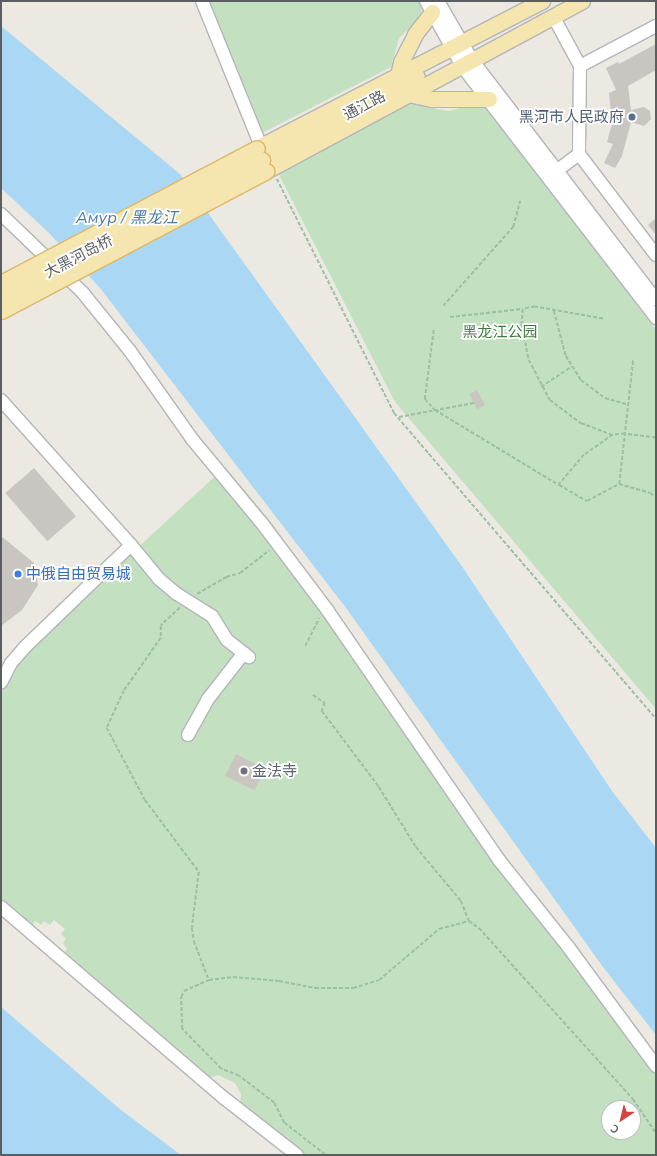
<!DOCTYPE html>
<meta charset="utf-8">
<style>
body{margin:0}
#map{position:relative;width:657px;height:1156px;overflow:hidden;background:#ebe9e2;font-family:Mulish,"Noto Sans SC",sans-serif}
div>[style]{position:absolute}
.green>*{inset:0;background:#c3e0c1}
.water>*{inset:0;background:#aad8f4}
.building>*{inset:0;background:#c9c5c1;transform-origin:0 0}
.path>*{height:1.5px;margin-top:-0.75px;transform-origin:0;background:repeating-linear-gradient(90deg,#9cc0a4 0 4px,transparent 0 6px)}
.roads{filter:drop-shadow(1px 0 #b3b5b8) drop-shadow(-1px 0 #b3b5b8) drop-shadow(0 1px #b3b5b8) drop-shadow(0 -1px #b3b5b8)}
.minor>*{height:12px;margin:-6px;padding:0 6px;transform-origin:6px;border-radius:6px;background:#fff}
.major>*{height:15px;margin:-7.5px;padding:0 7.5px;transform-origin:7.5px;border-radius:7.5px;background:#f5e5ae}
.bridges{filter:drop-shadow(1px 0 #e0b667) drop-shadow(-1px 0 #e0b667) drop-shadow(0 1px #e0b667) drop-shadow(0 -1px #e0b667)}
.major-bridge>*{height:15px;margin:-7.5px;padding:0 7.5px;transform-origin:7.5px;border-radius:7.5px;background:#f5e5ae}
.dots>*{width:11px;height:11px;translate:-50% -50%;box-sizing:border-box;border:2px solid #fff;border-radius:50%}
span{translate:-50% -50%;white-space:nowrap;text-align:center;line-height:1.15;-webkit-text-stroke:3.5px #fff;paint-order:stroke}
.street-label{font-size:15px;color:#5b5e61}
.service-label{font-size:15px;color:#4e5e75}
.right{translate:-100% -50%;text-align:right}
.park-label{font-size:15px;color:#3f7d3e}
.shop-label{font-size:15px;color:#366cbe}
.left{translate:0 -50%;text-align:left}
.worship-label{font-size:15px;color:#5b616d}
.water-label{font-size:16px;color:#4a7ba4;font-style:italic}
.frame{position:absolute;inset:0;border:2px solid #5b5e61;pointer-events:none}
.north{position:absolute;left:601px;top:1100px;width:40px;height:40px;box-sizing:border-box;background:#fff;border:1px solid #bdbfc0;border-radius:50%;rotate:215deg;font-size:11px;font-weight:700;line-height:16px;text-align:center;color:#5b5e61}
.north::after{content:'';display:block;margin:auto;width:14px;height:18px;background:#d34340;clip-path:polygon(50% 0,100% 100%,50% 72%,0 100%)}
</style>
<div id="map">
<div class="green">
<div style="clip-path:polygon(207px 1px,418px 1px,422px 9px,418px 20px,399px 38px,391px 67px,260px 134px)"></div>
<div style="clip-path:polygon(410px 100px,424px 107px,449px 111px,474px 104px,488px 109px,656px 330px,656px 709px,395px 402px,276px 169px)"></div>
<div style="clip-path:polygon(evenodd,225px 467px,271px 522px,426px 744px,509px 869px,656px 1059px,656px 1155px,306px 1155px,240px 1104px,241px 1094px,235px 1083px,218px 1075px,209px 1078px,63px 955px,67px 949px,63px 943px,66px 939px,61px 934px,65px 929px,54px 920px,50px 925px,44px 921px,41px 925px,35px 921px,31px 927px,1px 902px,1px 695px,5px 681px,26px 651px,225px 467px,609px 1108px,633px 1108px,633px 1132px,609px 1132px,609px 1108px)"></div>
</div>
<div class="water">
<div style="clip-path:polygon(1px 26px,180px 174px,461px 565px,612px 791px,656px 848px,656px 1035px,603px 967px,346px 608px,100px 288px,48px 232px,1px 188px)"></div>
<div style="clip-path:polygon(1px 1007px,121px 1110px,181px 1155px,1px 1155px)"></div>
</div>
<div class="building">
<div style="clip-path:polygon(656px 44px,656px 70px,628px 86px,631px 110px,644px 107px,650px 111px,651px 119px,644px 126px,631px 122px,622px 156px,615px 168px,604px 163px,613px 144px,607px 142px,612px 124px,609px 93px,616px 90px,606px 68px,618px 62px,619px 64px)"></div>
<div style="clip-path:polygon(656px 218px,656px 235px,648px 225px)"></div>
<div style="left:477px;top:390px;width:17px;height:9px;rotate:62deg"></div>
<div style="left:34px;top:468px;width:64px;height:38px;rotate:49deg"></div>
<div style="clip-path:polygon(1px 536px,34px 563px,38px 585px,22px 610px,1px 626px)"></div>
<div style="left:236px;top:754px;width:33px;height:24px;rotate:27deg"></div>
</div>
<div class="path">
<div style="left:277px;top:179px;width:262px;rotate:63.4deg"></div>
<div style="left:394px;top:413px;width:403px;rotate:49.4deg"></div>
<div style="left:443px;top:306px;width:106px;rotate:-48.5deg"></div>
<div style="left:513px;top:227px;width:27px;rotate:-75deg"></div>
<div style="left:554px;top:311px;width:47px;rotate:75.1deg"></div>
<div style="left:566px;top:356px;width:28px;rotate:58deg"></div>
<div style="left:581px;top:380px;width:30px;rotate:37deg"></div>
<div style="left:605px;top:398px;width:25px;rotate:16deg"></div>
<div style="left:450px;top:317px;width:73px;rotate:-6.3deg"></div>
<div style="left:603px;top:319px;width:69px;rotate:-170deg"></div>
<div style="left:535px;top:307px;width:12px;rotate:171deg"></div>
<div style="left:523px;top:309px;width:16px;rotate:94deg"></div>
<div style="left:522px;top:325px;width:36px;rotate:79deg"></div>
<div style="left:529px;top:360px;width:45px;rotate:62.3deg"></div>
<div style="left:550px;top:400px;width:39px;rotate:37deg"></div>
<div style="left:581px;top:423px;width:34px;rotate:21deg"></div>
<div style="left:434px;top:330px;width:70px;rotate:97.4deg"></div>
<div style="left:425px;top:399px;width:15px;rotate:48deg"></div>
<div style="left:435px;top:410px;width:145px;rotate:31.2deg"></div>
<div style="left:541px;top:387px;width:36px;rotate:-34deg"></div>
<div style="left:399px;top:417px;width:76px;rotate:-10.6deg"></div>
<div style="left:656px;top:438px;width:31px;rotate:-173deg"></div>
<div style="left:625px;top:434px;width:12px;rotate:175deg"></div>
<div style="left:613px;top:435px;width:35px;rotate:145deg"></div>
<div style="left:584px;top:455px;width:39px;rotate:130deg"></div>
<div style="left:559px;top:485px;width:32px;rotate:30deg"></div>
<div style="left:587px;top:501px;width:36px;rotate:-28deg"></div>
<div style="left:619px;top:484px;width:32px;rotate:16deg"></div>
<div style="left:650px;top:493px;width:7px;rotate:34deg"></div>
<div style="left:619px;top:484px;width:125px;rotate:-83.6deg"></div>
<div style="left:197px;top:594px;width:34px;rotate:-30deg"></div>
<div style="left:226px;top:577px;width:15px;rotate:-16deg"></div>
<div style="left:240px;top:573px;width:37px;rotate:-38deg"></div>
<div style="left:180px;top:608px;width:26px;rotate:137deg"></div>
<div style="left:161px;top:626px;width:12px;rotate:90deg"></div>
<div style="left:161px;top:638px;width:65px;rotate:124.9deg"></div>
<div style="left:124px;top:691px;width:41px;rotate:114.7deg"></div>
<div style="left:107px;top:728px;width:81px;rotate:62.2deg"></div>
<div style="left:145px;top:800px;width:90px;rotate:53.1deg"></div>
<div style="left:199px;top:872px;width:56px;rotate:97.1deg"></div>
<div style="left:192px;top:928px;width:13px;rotate:81deg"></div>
<div style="left:194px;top:941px;width:42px;rotate:69deg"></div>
<div style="left:305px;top:646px;width:31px;rotate:-63deg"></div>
<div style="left:313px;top:695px;width:14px;rotate:34deg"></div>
<div style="left:325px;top:703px;width:9px;rotate:111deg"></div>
<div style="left:322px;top:711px;width:95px;rotate:53.1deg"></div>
<div style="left:379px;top:787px;width:70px;rotate:58.3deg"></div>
<div style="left:416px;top:847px;width:70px;rotate:50.2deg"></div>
<div style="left:461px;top:901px;width:22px;rotate:68deg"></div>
<div style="left:469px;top:921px;width:12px;rotate:35deg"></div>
<div style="left:479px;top:928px;width:230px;rotate:48deg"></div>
<div style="left:633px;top:1099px;width:41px;rotate:55.9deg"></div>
<div style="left:325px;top:1155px;width:52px;rotate:-142deg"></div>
<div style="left:284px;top:1123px;width:22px;rotate:-117deg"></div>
<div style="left:274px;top:1103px;width:44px;rotate:-142.4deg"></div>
<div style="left:239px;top:1076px;width:19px;rotate:-159deg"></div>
<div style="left:221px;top:1069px;width:56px;rotate:-134.3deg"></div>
<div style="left:182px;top:1029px;width:32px;rotate:-92deg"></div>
<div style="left:181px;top:997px;width:7px;rotate:-63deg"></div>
<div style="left:184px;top:991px;width:27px;rotate:-24deg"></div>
<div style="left:209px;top:980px;width:24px;rotate:-7deg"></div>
<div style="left:233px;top:977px;width:46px;rotate:5deg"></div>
<div style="left:279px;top:981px;width:37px;rotate:11deg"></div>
<div style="left:315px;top:988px;width:38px"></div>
<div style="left:353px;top:988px;width:27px;rotate:-17deg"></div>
<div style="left:379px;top:980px;width:79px;rotate:-40.4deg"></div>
<div style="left:439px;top:929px;width:31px;rotate:-15deg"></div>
</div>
<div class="roads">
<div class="minor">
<div style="left:202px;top:1px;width:149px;rotate:67.9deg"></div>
<div style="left:426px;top:1px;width:74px;rotate:61deg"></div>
<div style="left:462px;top:66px;width:318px;rotate:52.4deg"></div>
<div style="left:438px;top:1px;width:68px;rotate:60deg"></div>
<div style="left:472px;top:60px;width:302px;rotate:52.5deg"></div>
<div style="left:553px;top:16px;width:57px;rotate:61.6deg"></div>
<div style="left:580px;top:66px;width:88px;rotate:90.7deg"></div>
<div style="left:579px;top:154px;width:127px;rotate:52.7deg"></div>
<div style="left:580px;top:66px;width:86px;rotate:-27.8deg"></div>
<div style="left:551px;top:175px;width:35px;rotate:-37deg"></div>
<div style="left:1px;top:214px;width:114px;rotate:43.9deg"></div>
<div style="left:83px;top:293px;width:75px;rotate:51deg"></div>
<div style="left:130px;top:351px;width:108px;rotate:54.8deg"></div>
<div style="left:192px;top:439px;width:108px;rotate:50.3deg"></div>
<div style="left:261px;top:522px;width:111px;rotate:53deg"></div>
<div style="left:328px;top:611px;width:302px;rotate:55.5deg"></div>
<div style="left:499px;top:860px;width:112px;rotate:51.5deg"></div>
<div style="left:569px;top:948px;width:147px;rotate:53.6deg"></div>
<div style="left:1px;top:400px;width:195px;rotate:48.1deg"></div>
<div style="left:131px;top:545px;width:147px;rotate:136.1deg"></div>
<div style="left:25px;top:647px;width:21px;rotate:131deg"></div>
<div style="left:11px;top:663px;width:22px;rotate:117deg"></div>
<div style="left:131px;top:545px;width:44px;rotate:50.5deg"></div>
<div style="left:159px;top:579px;width:23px;rotate:40deg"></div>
<div style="left:177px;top:594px;width:41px;rotate:32.2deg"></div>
<div style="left:212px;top:616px;width:28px;rotate:58deg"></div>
<div style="left:227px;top:640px;width:28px;rotate:38deg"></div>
<div style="left:188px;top:735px;width:41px;rotate:-60.9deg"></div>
<div style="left:208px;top:699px;width:58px;rotate:-52deg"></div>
<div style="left:1px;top:907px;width:294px;rotate:40.6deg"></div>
<div style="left:224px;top:1098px;width:93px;rotate:38deg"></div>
</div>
<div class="major">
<div style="left:398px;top:75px;width:13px;rotate:-77deg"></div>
<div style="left:401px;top:62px;width:31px;rotate:-63deg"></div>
<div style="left:415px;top:34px;width:28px;rotate:-52deg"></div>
<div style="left:408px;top:94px;width:25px;rotate:12deg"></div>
<div style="left:432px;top:99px;width:57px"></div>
<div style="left:257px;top:148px;width:321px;rotate:-27.3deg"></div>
<div style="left:262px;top:160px;width:176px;rotate:-28.5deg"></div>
<div style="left:266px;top:171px;width:359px;rotate:-28.3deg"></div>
</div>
</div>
<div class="bridges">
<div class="major-bridge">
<div style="left:1px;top:283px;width:289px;rotate:-27.8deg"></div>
<div style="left:1px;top:297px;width:295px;rotate:-27.7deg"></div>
<div style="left:1px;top:311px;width:300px;rotate:-27.8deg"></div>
</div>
</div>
<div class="dots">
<div style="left:632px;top:117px;background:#5c6f8a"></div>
<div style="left:18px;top:574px;background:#3f7fe0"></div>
<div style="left:244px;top:771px;background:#6b7280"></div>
</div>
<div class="street-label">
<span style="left:364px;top:105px;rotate:-28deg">通江路</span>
<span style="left:78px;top:256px;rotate:-28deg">大黑河岛桥</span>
</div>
<div class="service-label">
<span class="right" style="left:624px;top:117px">黑河市人民政府</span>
</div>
<div class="park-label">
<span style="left:500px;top:332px">黑龙江公园</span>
</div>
<div class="shop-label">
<span class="left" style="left:26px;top:574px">中俄自由贸易城</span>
</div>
<div class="worship-label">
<span class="left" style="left:252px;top:771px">金法寺</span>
</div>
<div class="water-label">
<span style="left:127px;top:217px">Амур / 黑龙江</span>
</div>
<div class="frame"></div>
<div class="north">С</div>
</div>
